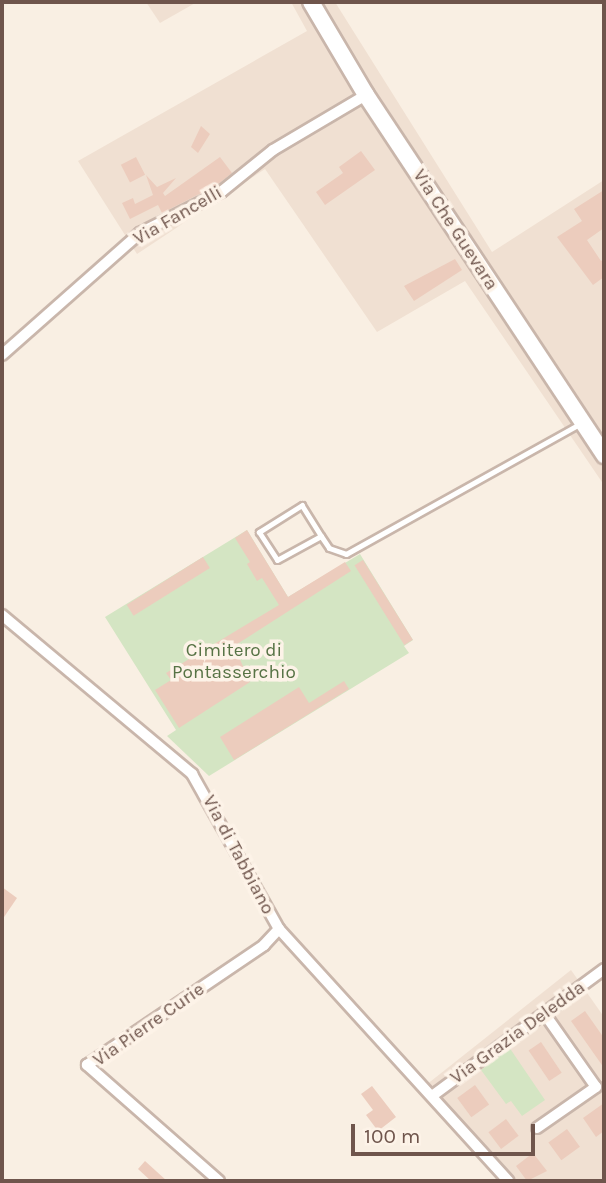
<!DOCTYPE html>
<style>
body{margin:0}
#map{position:relative;width:606px;height:1183px;overflow:hidden;background:#f9efe3;font-family:Karla,sans-serif}
div>[style]{position:absolute}
.residential>*{inset:0;background:#f0e0d2}
.green>*{inset:0;background:#d4e5c3}
.building>*{inset:0;background:#ecccbd;transform-origin:0 0}
.roads{filter:drop-shadow(2px 0 #c9b6ab) drop-shadow(-2px 0 #c9b6ab) drop-shadow(0 2px #c9b6ab) drop-shadow(0 -2px #c9b6ab)}
.service>*{height:5px;margin:-2.5px;padding:0 2.5px;transform-origin:2.5px;border-radius:2.5px;background:#fff}
.minor>*{height:10px;margin:-5px;padding:0 5px;transform-origin:5px;border-radius:5px;background:#fff}
.secondary>*{height:16px;margin:-8px;padding:0 8px;transform-origin:8px;border-radius:8px;background:#fff}
span{translate:-50% -50%;white-space:nowrap;text-align:center;line-height:1.15;-webkit-text-stroke:7px #fdf3e8;paint-order:stroke}
.street-label{font-size:19px;color:#6f554c}
.park-label{font-size:19px;color:#577345}
.frame{position:absolute;inset:0;border:4px solid #6f554c;pointer-events:none}
.scale{position:absolute;left:351px;top:1124px;width:184px;height:32px;box-sizing:border-box;border:4px solid #6f554c;border-top:0;padding-left:9px;font-size:21px;line-height:24px;white-space:nowrap;color:#6f554c;-webkit-text-stroke:5px #fdf3e8;paint-order:stroke}
</style>
<div id="map">
<div class="residential">
<div style="clip-path:polygon(146px 2px,197px 2px,160px 23px)"></div>
<div style="clip-path:polygon(291px 2px,335px 2px,492px 252px,604px 180px,604px 485px,465px 281px,377px 332px,265px 169px,137px 254px,78px 161px,307px 31px)"></div>
<div style="clip-path:polygon(571px 970px,604px 1017px,604px 1181px,500px 1181px,421px 1089px)"></div>
</div>
<div class="green">
<div style="clip-path:polygon(247px 530px,288px 597px,360px 554px,413px 640px,404px 646px,409px 653px,209px 776px,167px 736px,176px 730px,105px 617px)"></div>
<div style="clip-path:polygon(509px 1047px,545px 1100px,522px 1116px,511px 1101px,506px 1104px,481px 1070px)"></div>
</div>
<div class="building">
<div style="clip-path:polygon(201px 126px,210px 134px,198px 153px,191px 147px)"></div>
<div style="clip-path:polygon(361px 151px,375px 170px,325px 205px,316px 192px,343px 173px,339px 167px)"></div>
<div style="left:136px;top:157px;width:20px;height:17px;rotate:63deg"></div>
<div style="clip-path:polygon(220px 157px,232px 173px,217px 185px,162px 213px,158px 205px,130px 219px,122px 203px,133px 198px,135px 204px,153px 195px,146px 175px,157px 187px,176px 178px,163px 193px,165px 196px)"></div>
<div style="clip-path:polygon(604px 190px,604px 228px,587px 240px,601px 261px,604px 259px,604px 277px,593px 285px,557px 237px,582px 221px,574px 209px)"></div>
<div style="clip-path:polygon(455px 259px,462px 270px,414px 301px,404px 286px)"></div>
<div style="clip-path:polygon(247px 530px,288px 597px,345px 562px,351px 571px,234px 646px,250px 682px,179px 728px,155px 690px,171px 680px,166px 673px,279px 605px,262px 578px,257px 581px,247px 564px,250px 562px,235px 538px)"></div>
<div style="left:203px;top:557px;width:13px;height:90px;rotate:58deg"></div>
<div style="left:363px;top:560px;width:94px;height:10px;rotate:58deg"></div>
<div style="clip-path:polygon(344px 681px,349px 689px,234px 760px,220px 737px,299px 687px,309px 703px)"></div>
<div style="clip-path:polygon(2px 887px,17px 898px,2px 920px)"></div>
<div style="clip-path:polygon(585px 1011px,604px 1038px,604px 1068px,571px 1021px)"></div>
<div style="left:541px;top:1042px;width:37px;height:15px;rotate:56deg"></div>
<div style="left:475px;top:1085px;width:24px;height:22px;rotate:54deg"></div>
<div style="clip-path:polygon(372px 1086px,396px 1117px,378px 1131px,366px 1115px,373px 1110px,361px 1094px)"></div>
<div style="clip-path:polygon(604px 1103px,604px 1131px,596px 1137px,583px 1118px)"></div>
<div style="left:506px;top:1119px;width:21px;height:22px;rotate:53deg"></div>
<div style="left:567px;top:1129px;width:22px;height:23px;rotate:54deg"></div>
<div style="clip-path:polygon(533px 1153px,547px 1171px,527px 1181px,516px 1166px)"></div>
<div style="clip-path:polygon(145px 1161px,167px 1181px,151px 1181px,138px 1169px)"></div>
</div>
<div class="roads">
<div class="service">
<div style="left:321px;top:536px;width:36px;rotate:-122deg"></div>
<div style="left:302px;top:505px;width:51px;rotate:147.9deg"></div>
<div style="left:259px;top:532px;width:33px;rotate:57deg"></div>
<div style="left:277px;top:560px;width:50px;rotate:-28.6deg"></div>
<div style="left:321px;top:536px;width:14px;rotate:56deg"></div>
<div style="left:329px;top:548px;width:18px;rotate:19deg"></div>
<div style="left:346px;top:554px;width:268px;rotate:-29.1deg"></div>
</div>
<div class="minor">
<div style="left:2px;top:355px;width:184px;rotate:-41.5deg"></div>
<div style="left:140px;top:233px;width:91px;rotate:-26.8deg"></div>
<div style="left:221px;top:192px;width:67px;rotate:-38.9deg"></div>
<div style="left:273px;top:150px;width:108px;rotate:-30.6deg"></div>
<div style="left:2px;top:615px;width:248px;rotate:39.9deg"></div>
<div style="left:192px;top:774px;width:178px;rotate:60.7deg"></div>
<div style="left:279px;top:929px;width:341px;rotate:47.7deg"></div>
<div style="left:432px;top:1096px;width:214px;rotate:-36.4deg"></div>
<div style="left:537px;top:1128px;width:72px;rotate:-34.8deg"></div>
<div style="left:596px;top:1087px;width:90px;rotate:-125.1deg"></div>
<div style="left:219px;top:1181px;width:176px;rotate:-138.7deg"></div>
<div style="left:87px;top:1065px;width:214px;rotate:-34.1deg"></div>
<div style="left:264px;top:945px;width:22px;rotate:-47deg"></div>
</div>
<div class="secondary">
<div style="left:311px;top:2px;width:108px;rotate:59.4deg"></div>
<div style="left:366px;top:95px;width:432px;rotate:56.5deg"></div>
</div>
</div>
<div class="street-label">
<span style="left:178px;top:216px;rotate:-30deg">Via Fancelli</span>
<span style="left:455px;top:230px;rotate:57deg">Via Che Guevara</span>
<span style="left:238px;top:855px;rotate:62deg">Via di Tabbiano</span>
<span style="left:149px;top:1025px;rotate:-35deg">Via Pierre Curie</span>
<span style="left:518px;top:1033px;rotate:-36deg">Via Grazia Deledda</span>
</div>
<div class="park-label">
<span style="left:234px;top:662px">Cimitero di<br>Pontasserchio</span>
</div>
<div class="frame"></div>
<div class="scale">100 m</div>
</div>
